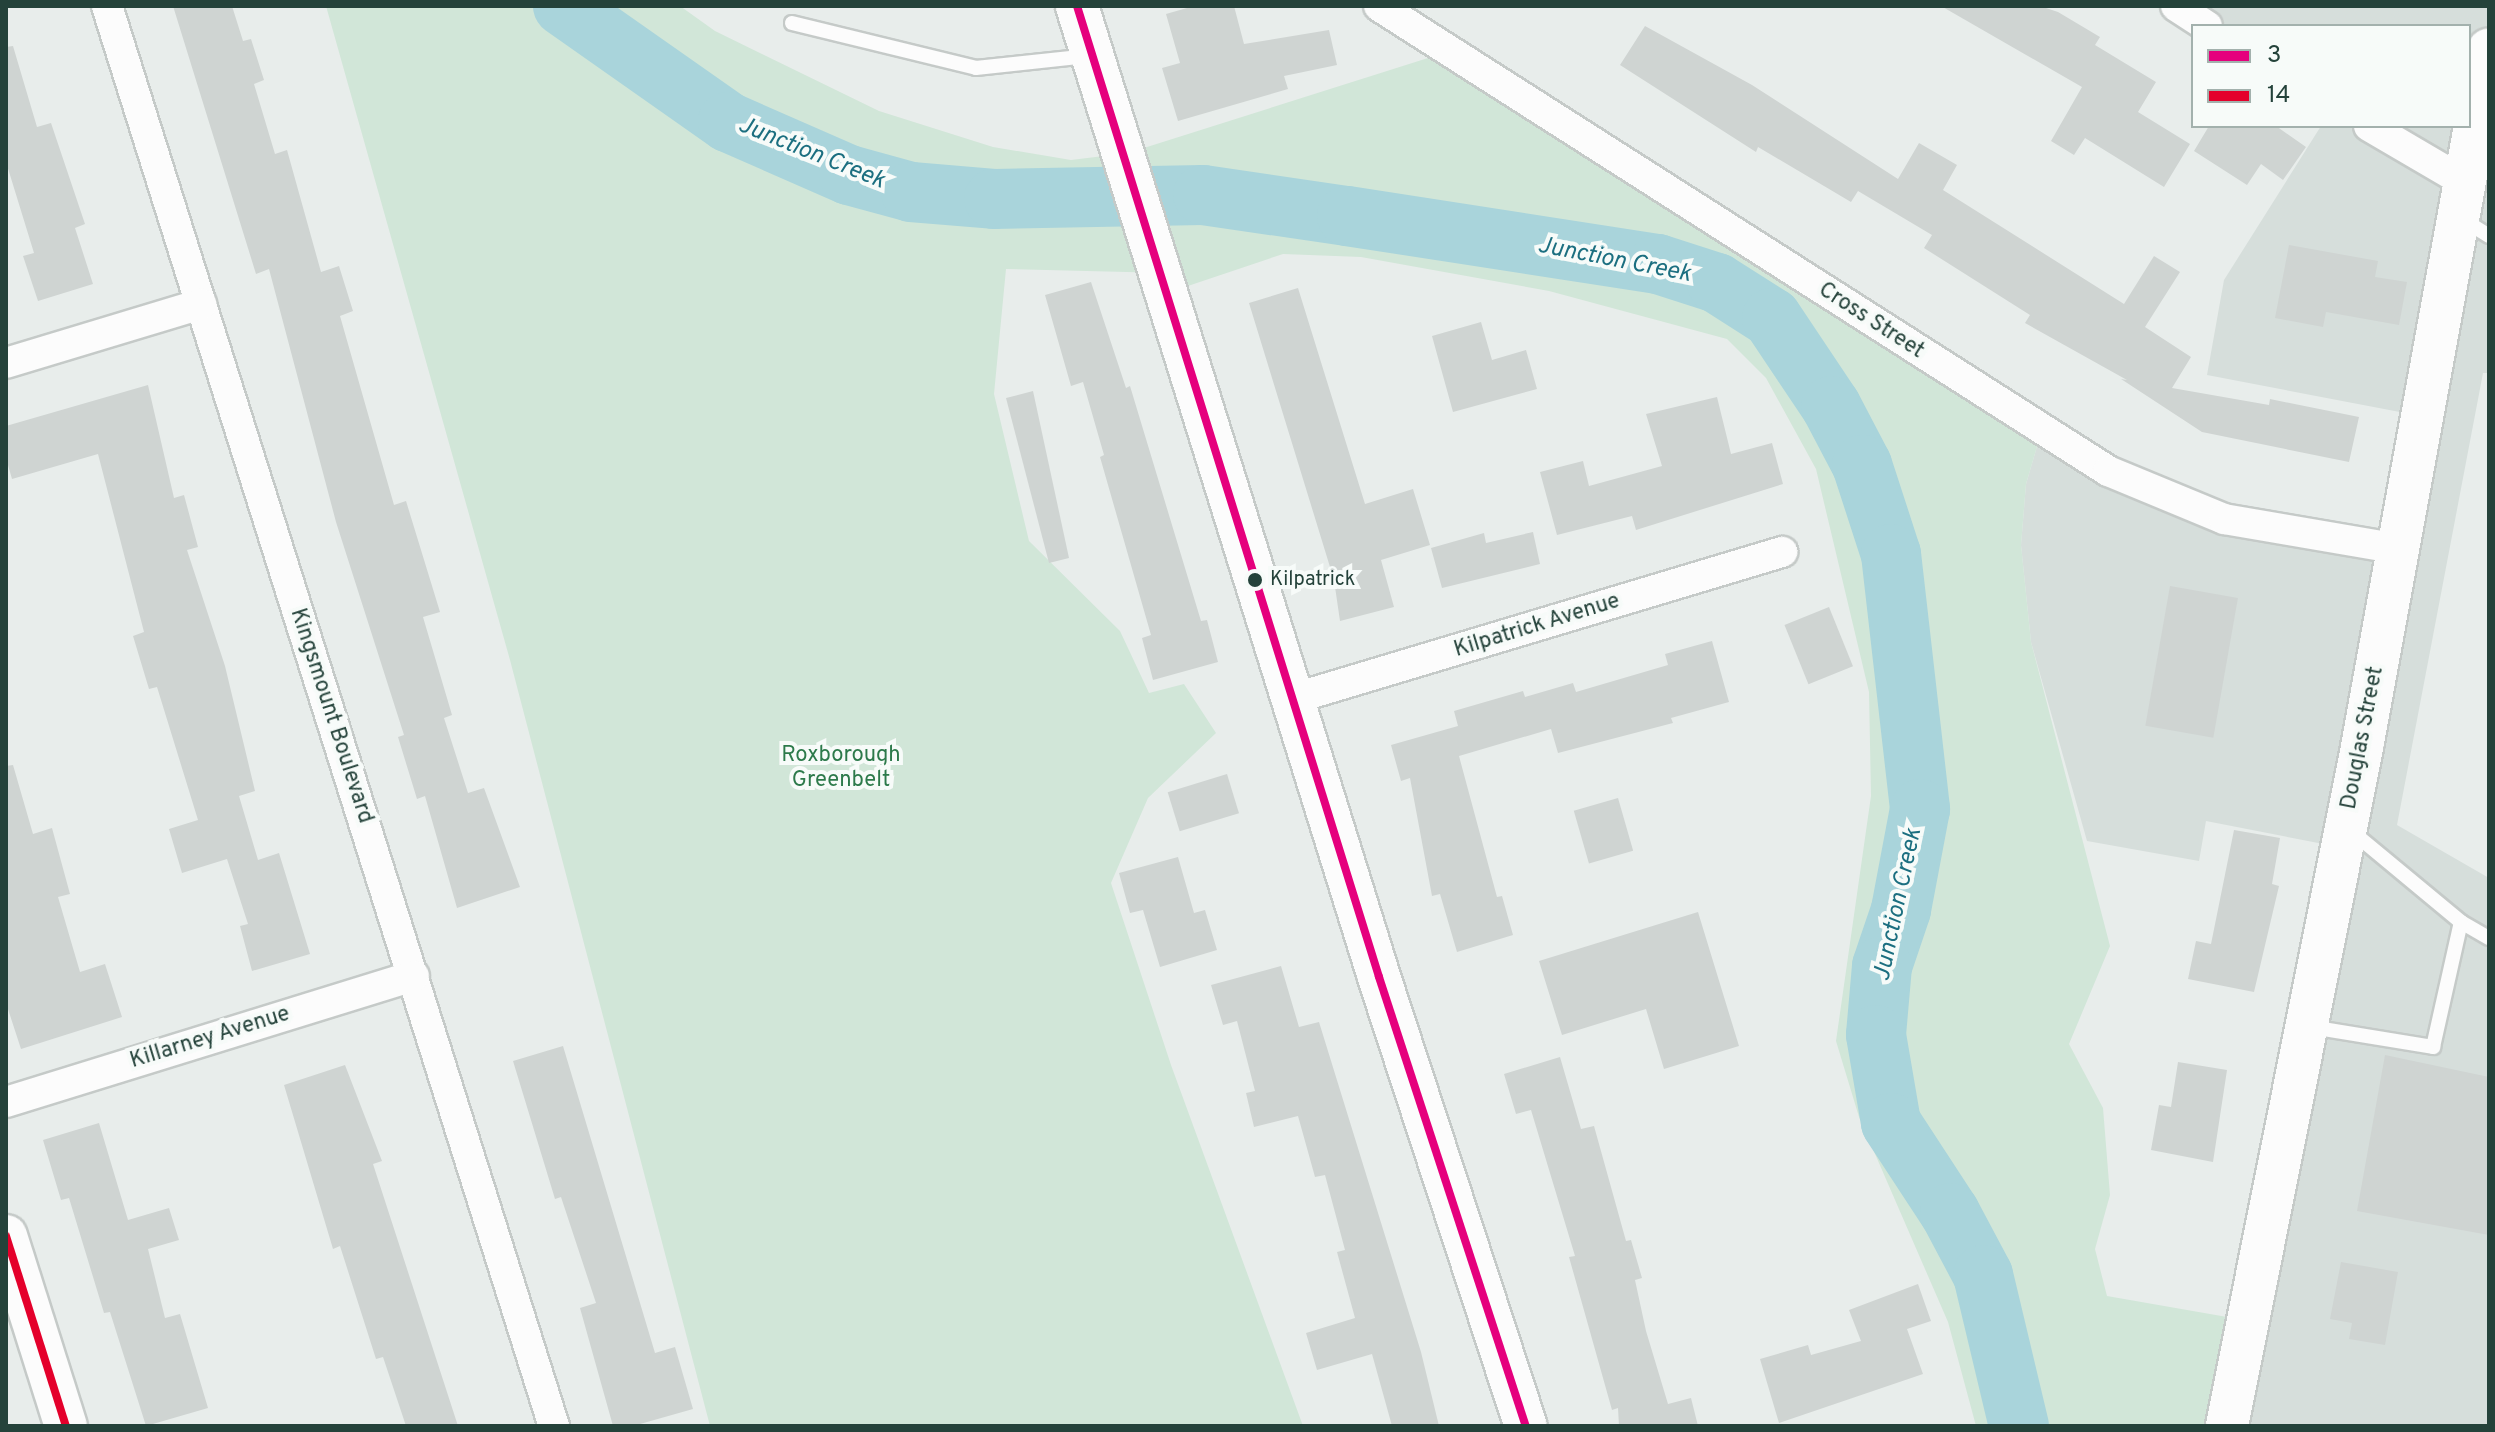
<!DOCTYPE html>
<style>
body{margin:0}
#map{position:relative;width:2495px;height:1432px;overflow:hidden;background:#e8edeb;font-family:Overpass,sans-serif}
div>[style]{position:absolute}
.built>*{inset:0;background:#d6dedb}
.green>*{inset:0;background:#d1e6d8}
.river>*{height:60px;margin:-30px;padding:0 30px;transform-origin:30px;border-radius:30px;background:#a9d4db}
.building>*{inset:0;background:#cfd4d2;transform-origin:0 0}
.roads{filter:drop-shadow(2px 0 #c5cac8) drop-shadow(-2px 0 #c5cac8) drop-shadow(0 2px #c5cac8) drop-shadow(0 -2px #c5cac8)}
.lane>*{height:14px;margin:-7px;padding:0 7px;transform-origin:7px;border-radius:7px;background:#fcfcfc}
.street>*{height:30px;margin:-15px;padding:0 15px;transform-origin:15px;border-radius:15px;background:#fcfcfc}
.secondary>*{height:42px;margin:-21px;padding:0 21px;transform-origin:21px;border-radius:21px;background:#fcfcfc}
.bus-1>*{height:8px;margin:-4px;padding:0 4px;transform-origin:4px;border-radius:4px;background:#e5007d}
.bus-2>*{height:8px;margin:-4px;padding:0 4px;transform-origin:4px;border-radius:4px;background:#e4002b}
.dots>*{width:22px;height:22px;translate:-50% -50%;box-sizing:border-box;border:4px solid #f7fbf9;border-radius:50%}
span{translate:-50% -50%;white-space:nowrap;text-align:center;line-height:1.15;-webkit-text-stroke:8px #f7fbf9;paint-order:stroke}
.bus-label{font-size:20px;color:#24423a}
.left{translate:0 -50%;text-align:left}
.street-label{font-size:22px;color:#24423a}
.park-label{font-size:22px;color:#2d7a4b}
.water-label{font-size:24px;color:#1c6f80;font-style:italic}
.frame{position:absolute;inset:0;border:8px solid #24423a;pointer-events:none}
.legend{position:absolute;left:2191px;top:24px;width:280px;height:104px;box-sizing:border-box;background:#f7fbf9;border:2px solid #a3b1ad;margin:0;padding:10px 14px;list-style:none;font-size:24px;color:#24423a}
.legend li{display:flex;align-items:center;gap:16px;height:40px}
.legend b{width:40px;border:2px solid #a3b1ad}
</style>
<div id="map">
<div class="built">
<div style="clip-path:polygon(2173px 6px,2489px 6px,2489px 373px,2483px 373px,2397px 825px,2489px 878px,2489px 1426px,2229px 1426px,2344px 848px,2206px 821px,2199px 861px,2087px 841px,2031px 642px,2021px 545px,2026px 484px,2041px 433px,2104px 472px,2402px 551px,2426px 417px,2207px 375px,2224px 280px,2321px 126px,2469px 126px,2469px 26px,2204px 26px)"></div>
</div>
<div class="green">
<div style="clip-path:polygon(326px 6px,680px 6px,715px 31px,879px 111px,993px 147px,1071px 160px,1128px 153px,1447px 52px,2041px 433px,2026px 484px,2021px 545px,2031px 642px,2110px 946px,2069px 1044px,2103px 1108px,2110px 1195px,2095px 1249px,2107px 1296px,2250px 1321px,2229px 1426px,1976px 1426px,1948px 1322px,1859px 1117px,1836px 1041px,1871px 796px,1869px 692px,1816px 469px,1766px 378px,1727px 339px,1549px 291px,1361px 257px,1283px 254px,1173px 291px,1167px 273px,1006px 269px,994px 394px,1029px 541px,1120px 631px,1149px 693px,1184px 684px,1216px 733px,1148px 798px,1111px 883px,1171px 1065px,1303px 1426px,710px 1426px,510px 660px)"></div>
</div>
<div class="river">
<div style="left:563px;top:6px;width:202px;rotate:35.1deg"></div>
<div style="left:728px;top:122px;width:132px;rotate:23.7deg"></div>
<div style="left:849px;top:175px;width:64px;rotate:15.3deg"></div>
<div style="left:911px;top:192px;width:83px;rotate:4.8deg"></div>
<div style="left:994px;top:199px;width:209px;rotate:-1.1deg"></div>
<div style="left:1203px;top:195px;width:146px;rotate:8.3deg"></div>
<div style="left:1347px;top:216px;width:315px;rotate:8.8deg"></div>
<div style="left:1658px;top:264px;width:62px;rotate:17.9deg"></div>
<div style="left:1717px;top:283px;width:65px;rotate:32.5deg"></div>
<div style="left:1772px;top:318px;width:106px;rotate:56.2deg"></div>
<div style="left:1831px;top:406px;width:67px;rotate:62.3deg"></div>
<div style="left:1862px;top:465px;width:94px;rotate:72deg"></div>
<div style="left:1891px;top:554px;width:257px;rotate:83.5deg"></div>
<div style="left:1920px;top:809px;width:103px;rotate:100.7deg"></div>
<div style="left:1901px;top:910px;width:59px;rotate:108.7deg"></div>
<div style="left:1882px;top:966px;width:69px;rotate:95deg"></div>
<div style="left:1876px;top:1035px;width:89px;rotate:80.3deg"></div>
<div style="left:1891px;top:1123px;width:108px;rotate:56.8deg"></div>
<div style="left:1950px;top:1213px;width:70px;rotate:62deg"></div>
<div style="left:1983px;top:1275px;width:155px;rotate:76.6deg"></div>
</div>
<div class="building">
<div style="clip-path:polygon(173px 6px,232px 6px,243px 41px,251px 39px,264px 80px,254px 84px,275px 154px,287px 150px,321px 272px,339px 266px,353px 311px,340px 316px,394px 505px,406px 501px,440px 612px,423px 617px,452px 715px,444px 718px,468px 793px,484px 788px,520px 887px,457px 908px,425px 796px,417px 799px,398px 737px,404px 735px,336px 522px,269px 269px,256px 274px)"></div>
<div style="clip-path:polygon(1194px 6px,1234px 6px,1244px 44px,1329px 30px,1337px 65px,1284px 76px,1288px 89px,1178px 121px,1162px 68px,1180px 63px,1166px 14px)"></div>
<div style="clip-path:polygon(1941px 6px,2040px 6px,2058px 12px,2100px 37px,2095px 45px,2156px 82px,2138px 112px,2190px 144px,2164px 187px,2085px 138px,2074px 155px,2051px 141px,2082px 87px)"></div>
<div style="clip-path:polygon(1645px 26px,1752px 85px,1898px 179px,1919px 143px,1957px 165px,1943px 190px,2124px 304px,2154px 256px,2180px 272px,2145px 327px,2191px 357px,2172px 388px,2269px 405px,2270px 399px,2359px 417px,2349px 462px,2202px 432px,2121px 379px,2127px 380px,2025px 323px,2030px 315px,1924px 248px,1932px 235px,1858px 191px,1851px 202px,1758px 147px,1756px 152px,1620px 65px)"></div>
<div style="clip-path:polygon(13px 46px,37px 127px,51px 123px,85px 224px,75px 228px,93px 284px,38px 301px,23px 256px,34px 253px,6px 162px,6px 47px)"></div>
<div style="clip-path:polygon(2209px 126px,2276px 126px,2306px 147px,2283px 180px,2261px 164px,2247px 185px,2194px 151px)"></div>
<div style="clip-path:polygon(2289px 245px,2378px 261px,2375px 277px,2407px 282px,2399px 325px,2326px 312px,2323px 327px,2275px 318px)"></div>
<div style="clip-path:polygon(1091px 282px,1126px 388px,1130px 386px,1201px 621px,1207px 620px,1218px 662px,1153px 680px,1142px 638px,1151px 635px,1100px 457px,1104px 455px,1083px 382px,1071px 386px,1045px 295px)"></div>
<div style="clip-path:polygon(1298px 288px,1365px 504px,1413px 489px,1430px 545px,1381px 560px,1394px 607px,1340px 621px,1334px 580px,1249px 303px)"></div>
<div style="clip-path:polygon(1481px 322px,1492px 360px,1526px 350px,1537px 389px,1453px 412px,1432px 336px)"></div>
<div style="clip-path:polygon(148px 385px,174px 498px,184px 495px,198px 547px,187px 550px,225px 666px,255px 791px,239px 796px,258px 860px,279px 853px,310px 954px,252px 971px,240px 926px,248px 924px,227px 859px,182px 873px,169px 829px,198px 820px,157px 687px,149px 689px,133px 636px,144px 632px,98px 454px,12px 479px,6px 458px,6px 426px)"></div>
<div style="clip-path:polygon(1033px 391px,1069px 558px,1049px 563px,1006px 398px)"></div>
<div style="clip-path:polygon(1717px 397px,1731px 454px,1772px 443px,1783px 484px,1636px 530px,1632px 516px,1557px 535px,1540px 472px,1583px 461px,1589px 486px,1662px 466px,1646px 414px)"></div>
<div style="clip-path:polygon(1533px 532px,1540px 564px,1442px 588px,1431px 548px,1484px 533px,1486px 543px)"></div>
<div style="left:2170px;top:586px;width:69px;height:142px;rotate:10deg"></div>
<div style="left:1829px;top:607px;width:64px;height:48px;rotate:68deg"></div>
<div style="clip-path:polygon(1712px 641px,1729px 702px,1671px 718px,1673px 723px,1558px 753px,1551px 729px,1459px 756px,1497px 897px,1502px 896px,1513px 935px,1457px 952px,1440px 894px,1432px 896px,1410px 778px,1401px 781px,1391px 745px,1458px 726px,1454px 711px,1523px 691px,1525px 697px,1573px 683px,1576px 692px,1668px 665px,1665px 654px)"></div>
<div style="clip-path:polygon(13px 765px,33px 834px,52px 828px,70px 894px,58px 897px,80px 972px,105px 964px,122px 1017px,21px 1049px,6px 1003px,6px 766px)"></div>
<div style="left:1227px;top:774px;width:41px;height:62px;rotate:73deg"></div>
<div style="left:1618px;top:798px;width:55px;height:46px;rotate:74deg"></div>
<div style="clip-path:polygon(2234px 830px,2280px 838px,2272px 884px,2279px 886px,2254px 992px,2188px 979px,2196px 941px,2211px 944px)"></div>
<div style="clip-path:polygon(1178px 857px,1194px 913px,1205px 910px,1217px 950px,1160px 967px,1143px 910px,1130px 913px,1119px 873px)"></div>
<div style="clip-path:polygon(1698px 912px,1739px 1046px,1664px 1069px,1646px 1009px,1562px 1035px,1539px 961px)"></div>
<div style="clip-path:polygon(1281px 966px,1299px 1027px,1319px 1022px,1421px 1352px,1439px 1426px,1392px 1426px,1372px 1354px,1317px 1370px,1306px 1333px,1355px 1318px,1337px 1252px,1345px 1250px,1325px 1175px,1315px 1177px,1298px 1116px,1254px 1127px,1246px 1093px,1255px 1091px,1237px 1021px,1223px 1025px,1211px 985px)"></div>
<div style="clip-path:polygon(563px 1046px,655px 1353px,675px 1347px,693px 1409px,633px 1426px,613px 1426px,580px 1308px,596px 1303px,561px 1197px,555px 1199px,513px 1061px)"></div>
<div style="clip-path:polygon(2385px 1055px,2489px 1077px,2489px 1235px,2357px 1211px)"></div>
<div style="clip-path:polygon(1560px 1057px,1581px 1129px,1594px 1126px,1626px 1241px,1631px 1240px,1642px 1278px,1635px 1280px,1646px 1331px,1668px 1404px,1691px 1398px,1698px 1426px,1619px 1426px,1618px 1408px,1612px 1410px,1569px 1257px,1575px 1256px,1531px 1110px,1516px 1114px,1504px 1074px)"></div>
<div style="clip-path:polygon(2178px 1062px,2227px 1070px,2213px 1162px,2151px 1150px,2159px 1105px,2171px 1107px)"></div>
<div style="clip-path:polygon(345px 1065px,382px 1161px,373px 1164px,458px 1426px,406px 1426px,383px 1357px,376px 1359px,340px 1246px,333px 1249px,284px 1085px)"></div>
<div style="clip-path:polygon(99px 1123px,128px 1220px,169px 1208px,179px 1240px,148px 1249px,165px 1318px,180px 1314px,208px 1408px,146px 1426px,110px 1312px,104px 1313px,69px 1198px,61px 1200px,43px 1140px)"></div>
<div style="clip-path:polygon(2341px 1262px,2398px 1272px,2385px 1345px,2349px 1339px,2352px 1323px,2330px 1319px)"></div>
<div style="clip-path:polygon(1918px 1284px,1931px 1321px,1907px 1329px,1923px 1374px,1779px 1423px,1760px 1359px,1808px 1345px,1811px 1355px,1861px 1341px,1849px 1310px)"></div>
</div>
<div class="roads">
<div class="lane">
<div style="left:792px;top:23px;width:189px;rotate:13.7deg"></div>
<div style="left:976px;top:68px;width:114px;rotate:-6.1deg"></div>
<div style="left:2462px;top:219px;width:32px;rotate:32deg"></div>
<div style="left:2461px;top:922px;width:32px;rotate:30deg"></div>
<div style="left:2311px;top:1027px;width:124px;rotate:9.3deg"></div>
<div style="left:2433px;top:1047px;width:128px;rotate:-77.4deg"></div>
<div style="left:2461px;top:922px;width:144px;rotate:-140.3deg"></div>
</div>
<div class="street">
<div style="left:107px;top:6px;width:1489px;rotate:72.53deg"></div>
<div style="left:1379px;top:6px;width:865px;rotate:32.53deg"></div>
<div style="left:2108px;top:471px;width:126px;rotate:22.5deg"></div>
<div style="left:2224px;top:519px;width:179px;rotate:9.7deg"></div>
<div style="left:2176px;top:6px;width:37px;rotate:33deg"></div>
<div style="left:2369px;top:126px;width:113px;rotate:30.4deg"></div>
<div style="left:6px;top:363px;width:204px;rotate:-16.8deg"></div>
<div style="left:1292px;top:699px;width:512px;rotate:-16.7deg"></div>
<div style="left:6px;top:1102px;width:427px;rotate:-17.2deg"></div>
</div>
<div class="secondary">
<div style="left:1077px;top:6px;width:1017px;rotate:72.72deg"></div>
<div style="left:1379px;top:977px;width:472px;rotate:71.9deg"></div>
<div style="left:6px;top:1236px;width:199px;rotate:72.5deg"></div>
<div style="left:2227px;top:1426px;width:692px;rotate:-78.75deg"></div>
<div style="left:2362px;top:747px;width:709px;rotate:-79.69deg"></div>
</div>
</div>
<div class="bus-1">
<div style="left:1077px;top:6px;width:1017px;rotate:72.72deg"></div>
<div style="left:1379px;top:977px;width:472px;rotate:71.9deg"></div>
</div>
<div class="bus-2">
<div style="left:6px;top:1236px;width:199px;rotate:72.5deg"></div>
</div>
<div class="dots">
<div style="left:1255px;top:580px;background:#24423a"></div>
</div>
<div class="bus-label">
<span class="left" style="left:1270px;top:580px">Kilpatrick</span>
</div>
<div class="street-label">
<span style="left:1871px;top:321px;rotate:33deg">Cross Street</span>
<span style="left:1537px;top:626px;rotate:-17deg">Kilpatrick Avenue</span>
<span style="left:331px;top:716px;rotate:72deg">Kingsmount Boulevard</span>
<span style="left:2363px;top:738px;rotate:-79deg">Douglas Street</span>
<span style="left:210px;top:1038px;rotate:-17deg">Killarney Avenue</span>
</div>
<div class="park-label">
<span style="left:841px;top:768px">Roxborough<br>Greenbelt</span>
</div>
<div class="water-label">
<span style="left:811px;top:154px;rotate:22deg">Junction Creek</span>
<span style="left:1614px;top:261px;rotate:11deg">Junction Creek</span>
<span style="left:1899px;top:905px;rotate:-78deg">Junction Creek</span>
</div>
<div class="frame"></div>
<ul class="legend">
<li><b style="height:10px;background:#e5007d"></b>3</li>
<li><b style="height:10px;background:#e4002b"></b>14</li>
</ul>
</div>
